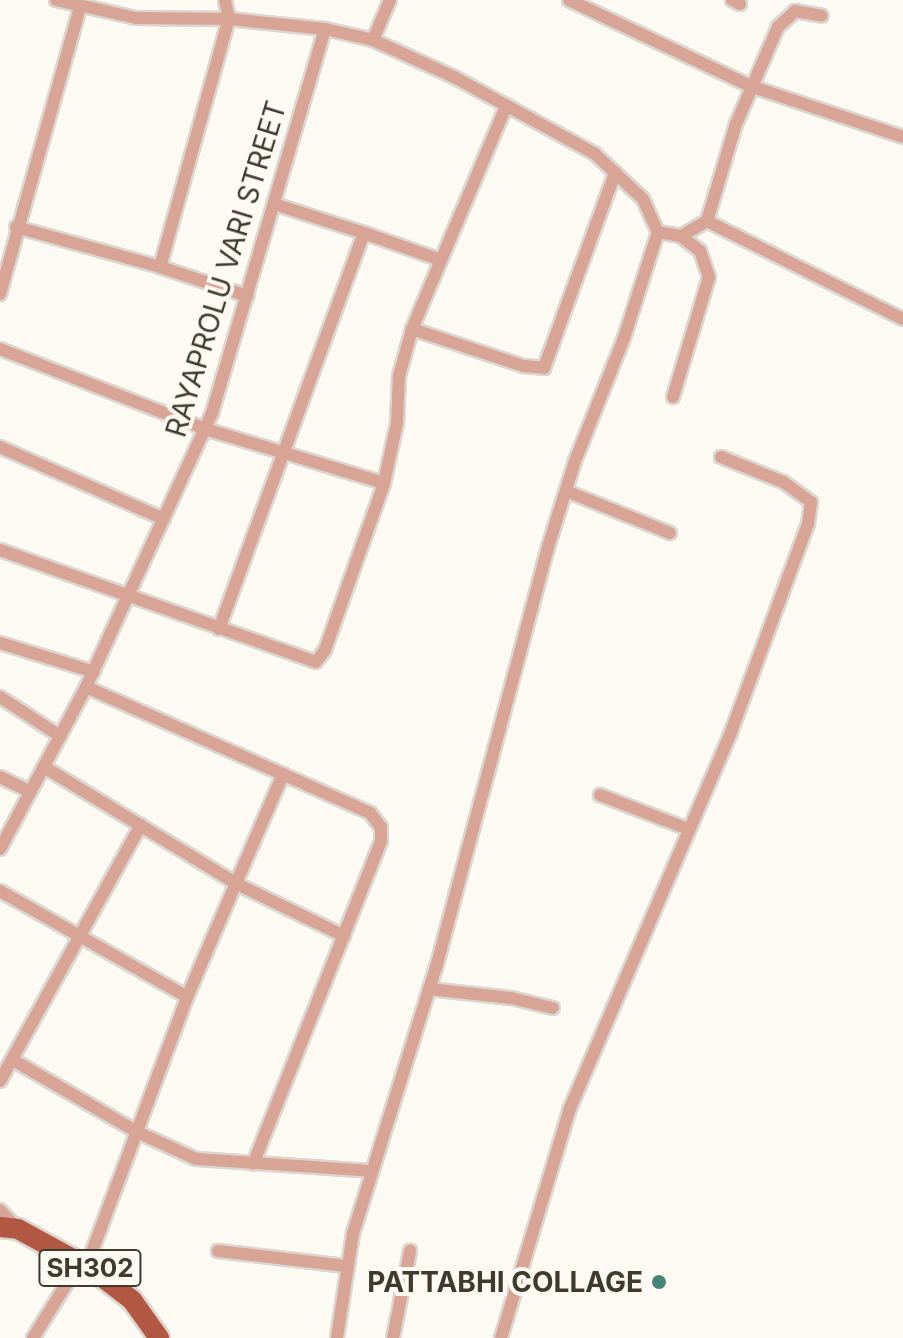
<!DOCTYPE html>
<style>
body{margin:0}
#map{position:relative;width:903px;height:1338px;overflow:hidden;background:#fdfaf4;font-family:Inter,sans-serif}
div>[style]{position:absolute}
.roads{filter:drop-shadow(2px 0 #dbd7d0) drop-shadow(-2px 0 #dbd7d0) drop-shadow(0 2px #dbd7d0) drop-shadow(0 -2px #dbd7d0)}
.minor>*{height:12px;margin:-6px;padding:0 6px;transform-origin:6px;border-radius:6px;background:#d8a496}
.primary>*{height:20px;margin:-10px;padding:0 10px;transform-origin:10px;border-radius:10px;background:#b25741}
.dots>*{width:22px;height:22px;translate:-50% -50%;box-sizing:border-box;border:4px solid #fdfaf4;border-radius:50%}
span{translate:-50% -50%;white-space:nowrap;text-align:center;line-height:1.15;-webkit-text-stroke:8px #fdfaf4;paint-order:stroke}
.shield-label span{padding:2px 6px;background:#fdfaf4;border:2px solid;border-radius:6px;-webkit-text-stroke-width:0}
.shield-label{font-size:26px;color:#3f3a2d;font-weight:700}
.street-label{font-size:28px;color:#3f3a2d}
.poi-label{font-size:28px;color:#3f3a2d;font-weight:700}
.right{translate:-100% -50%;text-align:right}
</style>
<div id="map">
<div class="roads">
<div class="minor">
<div style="left:569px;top:0;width:200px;rotate:25.4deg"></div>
<div style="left:750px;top:86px;width:161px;rotate:18.4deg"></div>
<div style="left:732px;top:0;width:9px;rotate:27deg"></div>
<div style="left:325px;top:29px;width:49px;rotate:12.9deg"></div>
<div style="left:373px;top:40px;width:89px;rotate:24.6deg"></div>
<div style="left:454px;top:77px;width:161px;rotate:28.6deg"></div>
<div style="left:595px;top:154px;width:66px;rotate:43.2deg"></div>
<div style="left:643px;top:199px;width:36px;rotate:66deg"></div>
<div style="left:658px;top:232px;width:111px;rotate:107.8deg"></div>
<div style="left:624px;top:338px;width:132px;rotate:111.7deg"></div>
<div style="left:575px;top:461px;width:90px;rotate:107.4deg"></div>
<div style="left:548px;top:547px;width:435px;rotate:104.9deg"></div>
<div style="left:436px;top:967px;width:279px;rotate:107.3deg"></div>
<div style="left:353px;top:1233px;width:106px;rotate:98.7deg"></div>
<div style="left:373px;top:40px;width:43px;rotate:-67deg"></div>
<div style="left:274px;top:204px;width:95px;rotate:17.9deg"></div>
<div style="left:707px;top:221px;width:101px;rotate:-73.4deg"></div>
<div style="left:736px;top:124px;width:106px;rotate:-66.6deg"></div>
<div style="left:778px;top:27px;width:23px;rotate:-43deg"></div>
<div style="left:795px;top:11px;width:27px;rotate:10deg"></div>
<div style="left:16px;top:227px;width:149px;rotate:15.5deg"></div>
<div style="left:160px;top:267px;width:92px;rotate:18.4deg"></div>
<div style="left:658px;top:232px;width:23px;rotate:10deg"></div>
<div style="left:681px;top:236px;width:30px;rotate:-30deg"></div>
<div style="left:707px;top:221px;width:219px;rotate:26.6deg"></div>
<div style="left:160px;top:267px;width:257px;rotate:-74.5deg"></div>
<div style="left:229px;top:19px;width:19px;rotate:-102deg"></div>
<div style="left:0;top:294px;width:298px;rotate:-74.4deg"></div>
<div style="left:412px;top:329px;width:117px;rotate:18.4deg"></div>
<div style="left:523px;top:366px;width:21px;rotate:5deg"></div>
<div style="left:544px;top:368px;width:208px;rotate:-70deg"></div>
<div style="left:0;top:349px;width:220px;rotate:21.3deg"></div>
<div style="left:205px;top:429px;width:187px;rotate:16.8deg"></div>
<div style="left:673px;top:397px;width:125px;rotate:-73.3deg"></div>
<div style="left:709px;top:277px;width:28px;rotate:-109deg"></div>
<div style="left:700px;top:251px;width:24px;rotate:-142deg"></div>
<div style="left:0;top:447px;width:179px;rotate:23.7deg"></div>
<div style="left:566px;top:491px;width:112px;rotate:22deg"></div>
<div style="left:0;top:550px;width:335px;rotate:19.5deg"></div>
<div style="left:316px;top:662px;width:15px;rotate:-53deg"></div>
<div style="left:325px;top:650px;width:177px;rotate:-70.5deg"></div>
<div style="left:384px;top:483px;width:61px;rotate:-77.8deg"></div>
<div style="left:397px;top:423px;width:47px;rotate:-87.6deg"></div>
<div style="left:399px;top:376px;width:49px;rotate:-74.5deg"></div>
<div style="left:412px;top:329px;width:242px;rotate:-67.1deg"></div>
<div style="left:219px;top:629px;width:422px;rotate:-69.9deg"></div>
<div style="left:364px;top:233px;width:78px;rotate:19.4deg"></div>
<div style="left:0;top:643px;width:98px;rotate:17.1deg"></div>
<div style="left:86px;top:687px;width:311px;rotate:23.9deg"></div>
<div style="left:370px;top:813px;width:18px;rotate:52deg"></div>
<div style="left:381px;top:827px;width:14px;rotate:90deg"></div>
<div style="left:381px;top:841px;width:347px;rotate:111.6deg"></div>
<div style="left:0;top:697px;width:72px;rotate:33deg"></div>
<div style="left:44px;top:767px;width:226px;rotate:31.2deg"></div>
<div style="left:237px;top:884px;width:119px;rotate:25.9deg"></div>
<div style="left:0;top:777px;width:34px;rotate:26deg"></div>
<div style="left:600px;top:795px;width:94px;rotate:21.1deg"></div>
<div style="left:0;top:849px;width:183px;rotate:-62deg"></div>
<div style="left:86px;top:687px;width:302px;rotate:-65.3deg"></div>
<div style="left:212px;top:413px;width:400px;rotate:-73.6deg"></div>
<div style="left:325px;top:29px;width:97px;rotate:-174.1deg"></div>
<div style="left:229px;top:19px;width:93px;rotate:-179.4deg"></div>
<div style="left:136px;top:18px;width:82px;rotate:-167.3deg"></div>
<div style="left:0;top:891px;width:215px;rotate:29.5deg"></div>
<div style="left:429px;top:989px;width:82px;rotate:6.3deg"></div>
<div style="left:511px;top:998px;width:43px;rotate:13.4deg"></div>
<div style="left:13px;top:1060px;width:143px;rotate:30.1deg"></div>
<div style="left:137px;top:1132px;width:65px;rotate:24.6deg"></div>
<div style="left:196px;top:1159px;width:176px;rotate:3.9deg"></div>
<div style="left:0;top:1081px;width:292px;rotate:-61.2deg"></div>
<div style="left:0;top:1210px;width:26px;rotate:47deg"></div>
<div style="left:218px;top:1251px;width:129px;rotate:6.7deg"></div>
<div style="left:87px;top:1265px;width:286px;rotate:-69.5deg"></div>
<div style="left:187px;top:997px;width:243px;rotate:-66.7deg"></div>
<div style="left:33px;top:1338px;width:89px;rotate:-58.3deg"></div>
<div style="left:393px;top:1338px;width:89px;rotate:-78.9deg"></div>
<div style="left:501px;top:1338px;width:240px;rotate:-73.3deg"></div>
<div style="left:570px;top:1108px;width:409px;rotate:-66.8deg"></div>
<div style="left:731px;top:732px;width:222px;rotate:-69.7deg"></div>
<div style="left:808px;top:524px;width:22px;rotate:-82deg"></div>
<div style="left:811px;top:502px;width:34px;rotate:-144deg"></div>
<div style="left:783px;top:482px;width:67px;rotate:-158deg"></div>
</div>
<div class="primary">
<div style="left:0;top:1227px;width:18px;rotate:6deg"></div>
<div style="left:18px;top:1229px;width:85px;rotate:28.7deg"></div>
<div style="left:93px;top:1270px;width:49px;rotate:37.6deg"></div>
<div style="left:132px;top:1300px;width:47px;rotate:54.6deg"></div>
</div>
</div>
<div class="dots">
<div style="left:659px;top:1282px;background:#458677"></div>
</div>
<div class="shield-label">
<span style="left:90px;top:1268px">SH302</span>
</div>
<div class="street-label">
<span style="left:226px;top:269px;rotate:-73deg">RAYAPROLU VARI STREET</span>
</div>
<div class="poi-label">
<span class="right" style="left:643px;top:1282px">PATTABHI COLLAGE</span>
</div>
</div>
